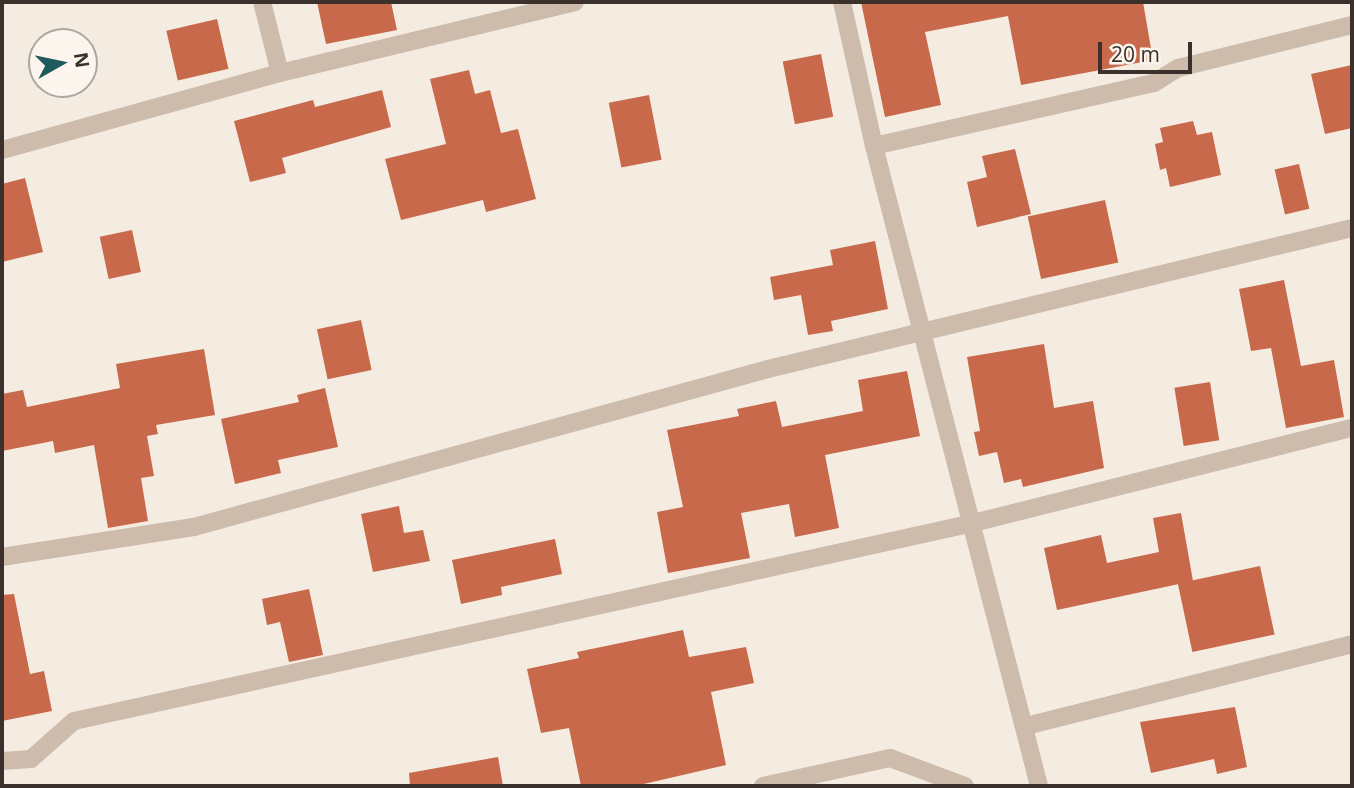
<!DOCTYPE html>
<style>
body{margin:0}
#map{position:relative;width:1354px;height:788px;overflow:hidden;background:#f4ebe1;font-family:"Open Sans",sans-serif}
div>[style]{position:absolute}
.building>*{inset:0;background:#c8694b;transform-origin:0 0}
.minor>*{height:18px;margin:-9px;padding:0 9px;transform-origin:9px;border-radius:9px;background:#cdbbac}
span{translate:-50% -50%;white-space:nowrap;text-align:center;line-height:1.15;-webkit-text-stroke:5px #fbf5ee;paint-order:stroke}
.frame{position:absolute;inset:0;border:4px solid #3b302b;pointer-events:none}
.north{position:absolute;left:28px;top:28px;width:70px;height:70px;box-sizing:border-box;background:#fbf5ee;border:2px solid #aea6a0;border-radius:50%;rotate:81deg;font-size:19px;font-weight:700;line-height:28px;text-align:center;color:#3b302b}
.north::after{content:'';display:block;margin:auto;width:24px;height:32px;background:#1f5a5e;clip-path:polygon(50% 0,100% 100%,50% 72%,0 100%)}
.scale{position:absolute;left:1098px;top:42px;width:94px;height:32px;box-sizing:border-box;border:4px solid #3b302b;border-top:0;padding-left:9px;font-size:21px;line-height:24px;white-space:nowrap;color:#3b302b;-webkit-text-stroke:5px #fbf5ee;paint-order:stroke}
</style>
<div id="map">
<div class="building">
<div style="clip-path:polygon(317px 2px,391px 2px,397px 30px,326px 44px)"></div>
<div style="clip-path:polygon(861px 2px,1143px 2px,1153px 60px,1021px 85px,1008px 16px,925px 32px,941px 105px,885px 117px)"></div>
<div style="left:217px;top:19px;width:51px;height:52px;rotate:77deg"></div>
<div style="left:821px;top:54px;width:64px;height:39px;rotate:79deg"></div>
<div style="clip-path:polygon(1352px 65px,1352px 128px,1325px 134px,1311px 74px)"></div>
<div style="clip-path:polygon(469px 70px,475px 94px,490px 90px,501px 133px,518px 129px,536px 199px,486px 212px,483px 200px,401px 220px,385px 159px,446px 144px,430px 79px)"></div>
<div style="clip-path:polygon(382px 90px,391px 127px,282px 158px,286px 173px,250px 182px,234px 121px,313px 100px,315px 107px)"></div>
<div style="left:649px;top:95px;width:66px;height:41px;rotate:79deg"></div>
<div style="clip-path:polygon(1193px 121px,1197px 135px,1212px 132px,1221px 175px,1170px 187px,1166px 168px,1160px 170px,1155px 144px,1163px 142px,1160px 128px)"></div>
<div style="clip-path:polygon(1015px 149px,1031px 214px,977px 227px,967px 182px,987px 177px,982px 156px)"></div>
<div style="left:1299px;top:164px;width:46px;height:25px;rotate:77deg"></div>
<div style="clip-path:polygon(25px 178px,43px 252px,2px 262px,2px 184px)"></div>
<div style="left:1105px;top:200px;width:64px;height:79px;rotate:78deg"></div>
<div style="left:132px;top:230px;width:43px;height:33px;rotate:78deg"></div>
<div style="clip-path:polygon(875px 241px,888px 309px,831px 321px,833px 331px,808px 335px,801px 295px,774px 300px,770px 277px,833px 265px,830px 250px)"></div>
<div style="clip-path:polygon(1284px 280px,1301px 366px,1334px 360px,1344px 417px,1286px 428px,1271px 348px,1251px 351px,1239px 289px)"></div>
<div style="left:361px;top:320px;width:51px;height:45px;rotate:78deg"></div>
<div style="clip-path:polygon(1044px 344px,1054px 408px,1093px 401px,1104px 468px,1023px 487px,1021px 479px,1004px 483px,997px 452px,979px 456px,974px 432px,980px 431px,967px 357px)"></div>
<div style="clip-path:polygon(204px 349px,215px 415px,156px 425px,158px 434px,147px 436px,154px 476px,141px 478px,148px 521px,108px 528px,94px 445px,55px 453px,53px 441px,2px 451px,2px 394px,23px 390px,27px 407px,120px 388px,116px 364px)"></div>
<div style="clip-path:polygon(907px 371px,920px 436px,825px 455px,839px 528px,795px 537px,789px 504px,741px 513px,750px 558px,668px 573px,657px 512px,683px 507px,667px 430px,739px 416px,737px 409px,776px 401px,782px 427px,863px 411px,858px 380px)"></div>
<div style="left:1210px;top:382px;width:59px;height:36px;rotate:81deg"></div>
<div style="clip-path:polygon(325px 388px,338px 447px,278px 460px,281px 473px,235px 484px,221px 419px,299px 402px,297px 395px)"></div>
<div style="clip-path:polygon(399px 506px,404px 533px,423px 530px,430px 561px,373px 572px,361px 514px)"></div>
<div style="clip-path:polygon(1181px 513px,1193px 581px,1057px 610px,1044px 548px,1101px 535px,1107px 563px,1159px 552px,1153px 518px)"></div>
<div style="clip-path:polygon(555px 539px,562px 574px,501px 587px,502px 595px,461px 604px,452px 560px)"></div>
<div style="left:1260px;top:566px;width:70px;height:84px;rotate:78deg"></div>
<div style="clip-path:polygon(309px 589px,323px 655px,289px 662px,280px 622px,267px 625px,262px 599px)"></div>
<div style="clip-path:polygon(14px 594px,30px 674px,44px 671px,52px 711px,2px 721px,2px 595px)"></div>
<div style="clip-path:polygon(683px 630px,689px 657px,746px 647px,754px 683px,711px 692px,726px 765px,635px 786px,581px 786px,569px 728px,541px 733px,527px 669px,579px 658px,577px 652px)"></div>
<div style="clip-path:polygon(1235px 707px,1247px 767px,1217px 774px,1214px 759px,1151px 773px,1140px 722px)"></div>
<div style="clip-path:polygon(498px 757px,503px 786px,410px 786px,409px 773px)"></div>
</div>
<div class="minor">
<div style="left:262px;top:2px;width:73px;rotate:75.8deg"></div>
<div style="left:842px;top:2px;width:148px;rotate:77.5deg"></div>
<div style="left:874px;top:146px;width:661px;rotate:75.54deg"></div>
<div style="left:874px;top:146px;width:287px;rotate:-12.7deg"></div>
<div style="left:1154px;top:83px;width:28px;rotate:-32deg"></div>
<div style="left:1178px;top:68px;width:179px;rotate:-13.9deg"></div>
<div style="left:2px;top:150px;width:288px;rotate:-15.5deg"></div>
<div style="left:280px;top:73px;width:303px;rotate:-13.5deg"></div>
<div style="left:2px;top:557px;width:194px;rotate:-8.9deg"></div>
<div style="left:194px;top:527px;width:595px;rotate:-15.39deg"></div>
<div style="left:768px;top:369px;width:601px;rotate:-13.57deg"></div>
<div style="left:1026px;top:726px;width:336px;rotate:-14.1deg"></div>
<div style="left:2px;top:761px;width:29px;rotate:-4deg"></div>
<div style="left:31px;top:759px;width:57px;rotate:-41.5deg"></div>
<div style="left:74px;top:721px;width:921px;rotate:-12.42deg"></div>
<div style="left:973px;top:523px;width:391px;rotate:-14.1deg"></div>
<div style="left:763px;top:786px;width:130px;rotate:-12.4deg"></div>
<div style="left:890px;top:758px;width:80px;rotate:20.5deg"></div>
</div>
<div class="frame"></div>
<div class="north">N</div>
<div class="scale">20 m</div>
</div>
